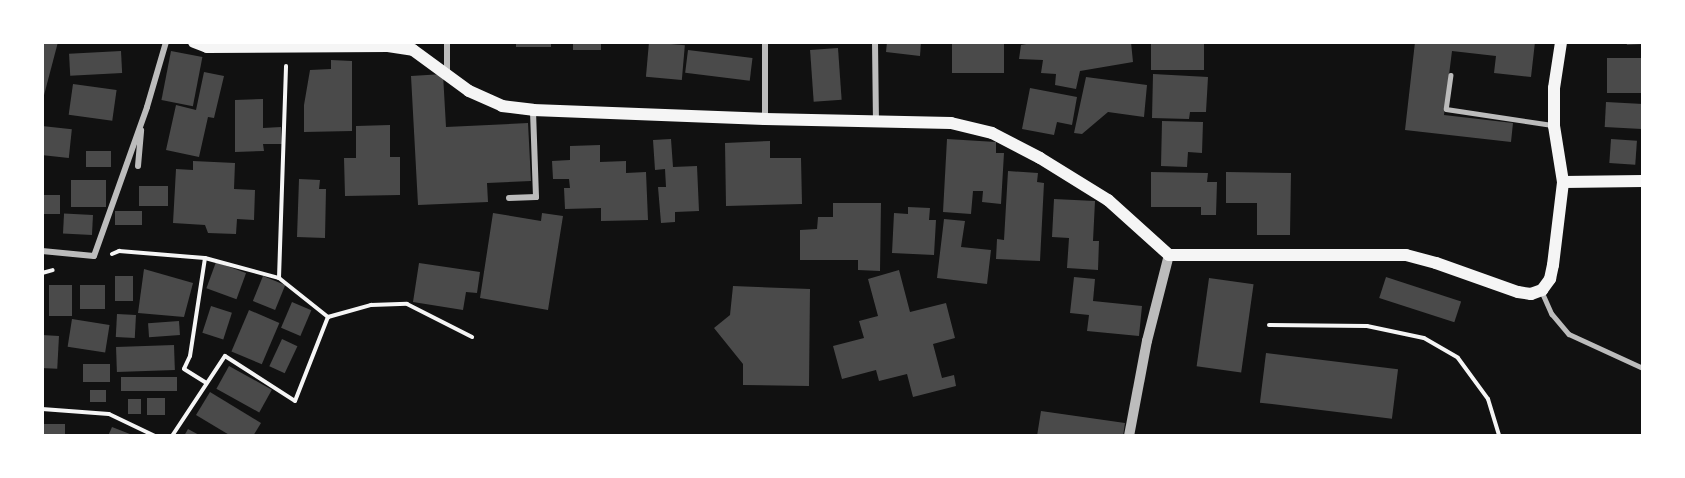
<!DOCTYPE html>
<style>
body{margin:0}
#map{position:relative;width:1685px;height:478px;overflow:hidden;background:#111;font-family:"Alegreya Sans",sans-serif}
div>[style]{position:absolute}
.building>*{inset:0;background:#4a4a4a;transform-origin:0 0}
.path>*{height:4px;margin:-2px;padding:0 2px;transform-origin:2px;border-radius:2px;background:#f5f5f5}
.service>*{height:4.5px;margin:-2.25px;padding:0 2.25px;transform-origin:2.25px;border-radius:2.25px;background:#bcbcbc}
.minor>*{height:6px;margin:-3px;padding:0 3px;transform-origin:3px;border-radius:3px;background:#bcbcbc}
.tertiary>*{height:10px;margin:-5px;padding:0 5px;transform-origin:5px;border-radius:5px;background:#bcbcbc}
.secondary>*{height:12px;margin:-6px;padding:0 6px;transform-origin:6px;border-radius:6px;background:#f5f5f5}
span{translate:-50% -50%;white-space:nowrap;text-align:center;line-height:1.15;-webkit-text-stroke:4.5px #fff;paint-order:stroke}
.frame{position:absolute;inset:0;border:44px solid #fff;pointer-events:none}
</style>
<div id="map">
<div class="building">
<div style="clip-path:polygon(42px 42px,58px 42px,43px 99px,42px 99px)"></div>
<div style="left:516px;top:42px;width:35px;height:5px"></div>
<div style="left:573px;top:42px;width:28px;height:8px"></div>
<div style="left:649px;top:42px;width:36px;height:35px;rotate:5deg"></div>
<div style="clip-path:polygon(887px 42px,921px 42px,920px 56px,886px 52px)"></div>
<div style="left:952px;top:42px;width:52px;height:31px"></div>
<div style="clip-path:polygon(1037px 42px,1131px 42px,1133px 62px,1080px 71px,1076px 89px,1055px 85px,1056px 74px,1041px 73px,1043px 60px,1019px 59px,1021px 45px)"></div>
<div style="left:1151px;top:42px;width:53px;height:28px"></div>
<div style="clip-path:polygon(1415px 42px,1535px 42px,1531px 77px,1494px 73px,1496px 56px,1452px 51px,1444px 115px,1513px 123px,1511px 142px,1405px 130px)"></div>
<div style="clip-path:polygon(1626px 42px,1643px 42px,1643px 44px,1627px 45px)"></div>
<div style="left:838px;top:48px;width:52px;height:28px;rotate:86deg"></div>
<div style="left:688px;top:50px;width:65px;height:23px;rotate:7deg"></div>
<div style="left:121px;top:51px;width:22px;height:52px;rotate:87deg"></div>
<div style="left:171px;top:51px;width:32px;height:50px;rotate:11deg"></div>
<div style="left:1607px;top:58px;width:36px;height:35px"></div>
<div style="clip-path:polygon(331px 60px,352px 61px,352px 131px,304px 132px,304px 105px,310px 70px,331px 69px)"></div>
<div style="clip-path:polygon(204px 72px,224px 76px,214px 118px,208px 117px,199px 157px,166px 150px,176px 105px,196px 110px)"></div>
<div style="clip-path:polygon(443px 74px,446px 127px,528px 123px,531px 181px,487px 183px,488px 202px,418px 205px,411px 76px)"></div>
<div style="clip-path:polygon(1153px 74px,1208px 77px,1206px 112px,1190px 112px,1189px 119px,1152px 118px)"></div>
<div style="clip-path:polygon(1086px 77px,1147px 85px,1144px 117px,1108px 112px,1082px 134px,1074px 133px)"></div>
<div style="left:73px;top:84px;width:44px;height:31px;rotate:8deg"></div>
<div style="clip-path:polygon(1030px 88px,1077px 97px,1072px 125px,1057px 122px,1054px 135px,1022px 129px)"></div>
<div style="clip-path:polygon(263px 99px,263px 128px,281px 127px,282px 144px,263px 144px,264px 151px,235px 152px,235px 100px)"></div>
<div style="left:1606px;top:102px;width:37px;height:25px;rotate:3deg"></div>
<div style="clip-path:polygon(1162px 121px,1203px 122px,1202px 153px,1188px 152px,1187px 167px,1161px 166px)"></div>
<div style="clip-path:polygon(390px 125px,390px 157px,400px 157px,400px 195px,345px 196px,344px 158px,356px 158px,356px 126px)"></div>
<div style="left:42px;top:126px;width:30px;height:29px;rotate:6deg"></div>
<div style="clip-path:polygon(671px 139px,673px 167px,697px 166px,699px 211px,675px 212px,675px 222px,661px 223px,658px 187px,666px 187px,665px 169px,655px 170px,653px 140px)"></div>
<div style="clip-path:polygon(947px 139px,996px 142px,996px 153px,1004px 153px,1001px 204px,982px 202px,983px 191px,973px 191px,971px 214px,943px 212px)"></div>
<div style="left:1611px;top:139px;width:26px;height:24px;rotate:4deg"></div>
<div style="clip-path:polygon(770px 141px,770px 158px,801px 158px,802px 204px,726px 206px,725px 143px)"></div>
<div style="clip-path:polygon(600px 145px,600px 162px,626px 161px,626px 173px,646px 172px,648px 220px,601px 221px,601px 208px,565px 209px,564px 188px,570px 188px,569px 179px,553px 179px,552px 161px,570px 160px,570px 146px)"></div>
<div style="left:86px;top:151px;width:25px;height:16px"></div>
<div style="clip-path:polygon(193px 161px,235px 163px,234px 189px,255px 190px,254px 220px,237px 219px,236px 234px,208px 233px,205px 225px,173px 223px,176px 169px,193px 170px)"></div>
<div style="clip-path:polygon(1008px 171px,1038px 173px,1037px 182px,1044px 183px,1040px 261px,996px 259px,997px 239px,1004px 240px)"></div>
<div style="clip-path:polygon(1151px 172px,1208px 173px,1207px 182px,1217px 182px,1216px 215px,1201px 215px,1201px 207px,1151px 207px)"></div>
<div style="clip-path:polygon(1226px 172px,1291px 173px,1290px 235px,1257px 235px,1257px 203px,1226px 203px)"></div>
<div style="clip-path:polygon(299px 179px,320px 180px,319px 189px,326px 189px,325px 238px,297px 237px)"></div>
<div style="left:71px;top:180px;width:35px;height:27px"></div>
<div style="left:139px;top:186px;width:29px;height:20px"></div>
<div style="left:42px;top:195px;width:18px;height:19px"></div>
<div style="clip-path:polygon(1054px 199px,1095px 201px,1093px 241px,1099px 241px,1098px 270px,1067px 268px,1069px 238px,1052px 237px)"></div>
<div style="clip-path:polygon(833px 203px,881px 203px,880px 271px,858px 270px,858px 260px,800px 260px,800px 230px,817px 229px,818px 217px,833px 217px)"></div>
<div style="clip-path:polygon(908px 207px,930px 208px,929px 220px,936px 220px,934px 255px,892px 253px,894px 213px,908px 214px)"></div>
<div style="left:115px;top:211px;width:27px;height:14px"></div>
<div style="clip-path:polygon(493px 213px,541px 221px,542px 213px,563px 216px,548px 310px,480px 298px)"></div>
<div style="left:93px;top:215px;width:20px;height:29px;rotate:93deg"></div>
<div style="clip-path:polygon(944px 219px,965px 221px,961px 247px,991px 250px,987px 284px,937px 278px)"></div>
<div style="left:216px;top:262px;width:32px;height:28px;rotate:20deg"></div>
<div style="clip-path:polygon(419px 263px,480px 272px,477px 293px,466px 292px,463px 310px,413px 302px)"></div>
<div style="clip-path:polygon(144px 269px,193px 283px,184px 317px,138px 313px)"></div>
<div style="clip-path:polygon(899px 270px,910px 312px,946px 303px,955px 338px,933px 344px,942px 378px,954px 375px,956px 386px,913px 397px,907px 374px,879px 381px,876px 370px,842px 379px,833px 346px,864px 338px,859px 321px,878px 316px,868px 279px)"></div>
<div style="left:115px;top:276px;width:18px;height:25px"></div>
<div style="left:263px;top:276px;width:24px;height:27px;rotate:22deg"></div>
<div style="clip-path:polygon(1074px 277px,1095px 279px,1093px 301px,1142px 306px,1139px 336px,1087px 331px,1089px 315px,1070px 313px)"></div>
<div style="left:1386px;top:277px;width:79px;height:22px;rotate:18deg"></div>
<div style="left:1209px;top:278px;width:45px;height:89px;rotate:8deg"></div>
<div style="left:72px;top:285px;width:31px;height:23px;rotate:90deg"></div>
<div style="left:80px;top:285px;width:25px;height:24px"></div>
<div style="clip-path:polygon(733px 286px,810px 289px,809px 386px,743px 385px,743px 364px,714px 328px,730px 315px)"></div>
<div style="left:292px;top:302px;width:21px;height:28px;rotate:23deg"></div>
<div style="left:211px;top:306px;width:22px;height:28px;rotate:18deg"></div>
<div style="left:249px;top:310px;width:33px;height:45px;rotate:23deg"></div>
<div style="left:117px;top:314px;width:19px;height:23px;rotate:3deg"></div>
<div style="left:72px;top:319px;width:38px;height:28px;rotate:9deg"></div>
<div style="left:179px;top:321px;width:14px;height:31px;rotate:86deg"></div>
<div style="left:42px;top:335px;width:17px;height:33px;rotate:3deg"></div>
<div style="left:282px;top:339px;width:17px;height:30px;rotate:25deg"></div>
<div style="left:174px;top:345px;width:25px;height:58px;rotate:88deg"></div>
<div style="left:1266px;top:353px;width:133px;height:50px;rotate:7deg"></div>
<div style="left:83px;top:364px;width:27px;height:18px"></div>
<div style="left:229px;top:366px;width:49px;height:26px;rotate:29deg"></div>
<div style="left:121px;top:377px;width:56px;height:14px"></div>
<div style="left:90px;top:390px;width:16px;height:12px"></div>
<div style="clip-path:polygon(210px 392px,261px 423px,253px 436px,231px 436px,196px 415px)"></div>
<div style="left:147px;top:398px;width:18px;height:17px"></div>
<div style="left:128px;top:399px;width:13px;height:15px"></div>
<div style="clip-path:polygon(1041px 411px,1125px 423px,1123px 436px,1037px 436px)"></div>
<div style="left:42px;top:424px;width:23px;height:12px"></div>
<div style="clip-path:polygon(112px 427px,135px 436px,108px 436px)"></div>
<div style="clip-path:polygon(188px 429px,201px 436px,184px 436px)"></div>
</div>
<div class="path">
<div style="left:112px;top:254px;width:8px;rotate:-23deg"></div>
<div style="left:119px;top:251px;width:86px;rotate:4.7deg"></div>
<div style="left:205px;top:258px;width:77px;rotate:15.1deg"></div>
<div style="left:279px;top:278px;width:63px;rotate:38.5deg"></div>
<div style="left:205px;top:258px;width:99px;rotate:98.7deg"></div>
<div style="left:190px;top:356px;width:14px;rotate:115deg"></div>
<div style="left:184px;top:369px;width:26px;rotate:32deg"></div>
<div style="left:42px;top:273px;width:11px;rotate:-15deg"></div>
<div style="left:279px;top:278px;width:212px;rotate:-88.1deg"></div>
<div style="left:328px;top:317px;width:45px;rotate:-15.6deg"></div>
<div style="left:371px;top:305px;width:36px;rotate:-2deg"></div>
<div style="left:407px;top:304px;width:73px;rotate:26.9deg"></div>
<div style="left:1269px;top:325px;width:98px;rotate:0.6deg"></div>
<div style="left:1367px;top:326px;width:58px;rotate:11.9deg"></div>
<div style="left:1424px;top:338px;width:39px;rotate:30deg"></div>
<div style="left:1458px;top:358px;width:51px;rotate:53.8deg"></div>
<div style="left:1488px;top:399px;width:39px;rotate:73deg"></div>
<div style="left:42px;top:409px;width:67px;rotate:4.3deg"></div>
<div style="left:109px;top:414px;width:51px;rotate:25.6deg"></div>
<div style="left:172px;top:436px;width:96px;rotate:-56.5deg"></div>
<div style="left:225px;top:356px;width:83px;rotate:32.7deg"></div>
<div style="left:295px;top:401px;width:90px;rotate:-68.6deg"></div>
</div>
<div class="service">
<div style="left:1451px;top:75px;width:34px;rotate:98deg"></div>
<div style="left:1446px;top:109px;width:107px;rotate:8.6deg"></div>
<div style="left:1542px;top:292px;width:24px;rotate:66deg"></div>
<div style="left:1552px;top:314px;width:26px;rotate:50deg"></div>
<div style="left:1569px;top:334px;width:81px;rotate:24.7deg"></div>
</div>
<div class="minor">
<div style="left:447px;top:42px;width:32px;rotate:90deg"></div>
<div style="left:875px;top:42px;width:77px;rotate:89.3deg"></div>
<div style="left:765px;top:119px;width:77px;rotate:-90deg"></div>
<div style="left:138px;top:166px;width:36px;rotate:-85deg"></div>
<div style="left:509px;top:198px;width:27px;rotate:-2deg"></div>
<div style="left:536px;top:197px;width:87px;rotate:-92deg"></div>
<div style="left:42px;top:251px;width:52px;rotate:5.5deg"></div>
<div style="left:94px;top:256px;width:158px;rotate:-70.4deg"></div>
<div style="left:147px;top:107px;width:68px;rotate:-73.7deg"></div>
</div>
<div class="tertiary">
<div style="left:1129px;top:436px;width:97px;rotate:-79.3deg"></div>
<div style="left:1147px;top:341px;width:89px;rotate:-75.7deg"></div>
</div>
<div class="secondary">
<div style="left:194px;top:42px;width:14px;rotate:21deg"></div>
<div style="left:207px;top:47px;width:181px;rotate:-0.3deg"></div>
<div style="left:388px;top:46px;width:25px;rotate:9deg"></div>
<div style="left:413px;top:50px;width:69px;rotate:36.2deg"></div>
<div style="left:469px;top:91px;width:36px;rotate:24deg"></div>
<div style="left:502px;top:106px;width:31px;rotate:7deg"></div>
<div style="left:533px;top:110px;width:232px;rotate:2.2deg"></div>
<div style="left:765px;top:119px;width:186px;rotate:1.2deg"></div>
<div style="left:951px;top:123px;width:42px;rotate:13.7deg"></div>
<div style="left:992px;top:133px;width:54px;rotate:27.5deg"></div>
<div style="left:1040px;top:158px;width:80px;rotate:31.7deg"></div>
<div style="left:1108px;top:200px;width:82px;rotate:42deg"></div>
<div style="left:1169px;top:255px;width:237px"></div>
<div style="left:1406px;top:255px;width:31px;rotate:15deg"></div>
<div style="left:1436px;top:263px;width:87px;rotate:19.5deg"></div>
<div style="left:1518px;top:292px;width:13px;rotate:9deg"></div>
<div style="left:1531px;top:294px;width:12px;rotate:-20deg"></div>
<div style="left:1542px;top:290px;width:14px;rotate:-54deg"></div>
<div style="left:1550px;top:279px;width:14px;rotate:-78deg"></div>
<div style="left:1553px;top:265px;width:84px;rotate:-83.1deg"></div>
<div style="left:1563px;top:182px;width:57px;rotate:-99.1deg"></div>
<div style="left:1554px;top:126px;width:38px;rotate:-90deg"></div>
<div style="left:1554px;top:88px;width:47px;rotate:-81.3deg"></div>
<div style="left:1563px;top:182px;width:80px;rotate:-0.7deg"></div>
</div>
<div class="frame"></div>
</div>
